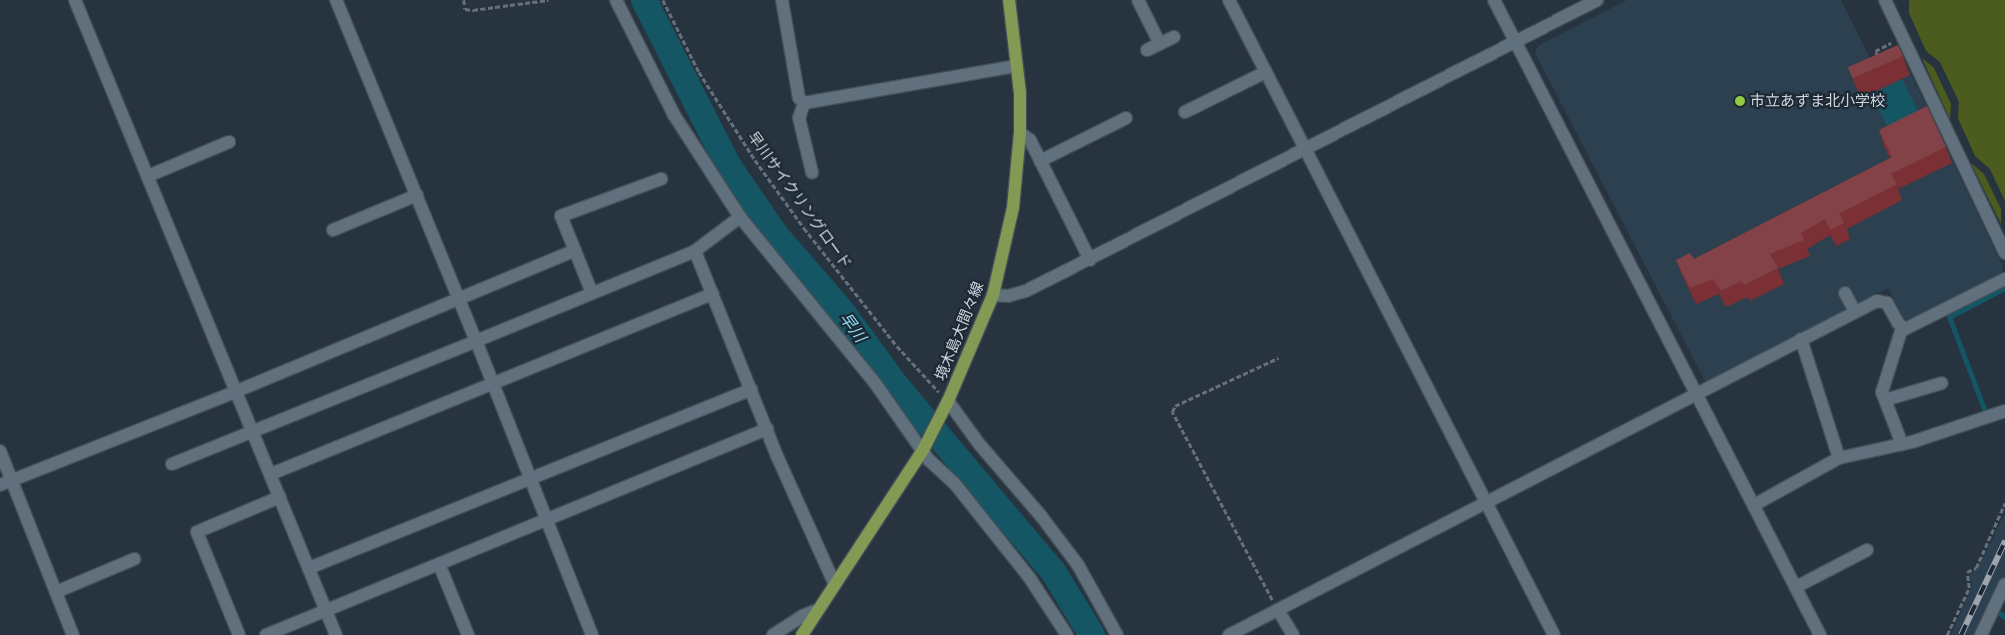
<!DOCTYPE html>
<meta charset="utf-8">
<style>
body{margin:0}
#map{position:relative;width:2005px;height:635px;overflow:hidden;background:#273440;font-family:"PT Sans Narrow","Noto Sans JP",sans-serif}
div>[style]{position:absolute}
.built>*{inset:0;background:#2d4050}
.green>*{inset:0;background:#4c5c1f}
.water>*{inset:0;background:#145664;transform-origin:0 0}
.stream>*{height:4.5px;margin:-2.25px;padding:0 2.25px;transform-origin:2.25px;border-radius:2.25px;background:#145664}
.river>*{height:26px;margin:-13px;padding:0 13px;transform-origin:13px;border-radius:13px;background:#145664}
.path>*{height:2.5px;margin-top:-1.25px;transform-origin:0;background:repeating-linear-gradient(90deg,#65707b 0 5px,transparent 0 7.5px)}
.roads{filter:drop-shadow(1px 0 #445059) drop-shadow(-1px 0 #445059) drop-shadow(0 1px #445059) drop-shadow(0 -1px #445059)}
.minor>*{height:12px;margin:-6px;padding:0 6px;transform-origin:6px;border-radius:6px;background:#61707d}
.major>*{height:12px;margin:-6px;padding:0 6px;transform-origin:6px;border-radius:6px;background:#839a55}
.rail>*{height:5.5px;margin-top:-2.75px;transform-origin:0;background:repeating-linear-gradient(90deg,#1d2a35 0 11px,#9ca5ae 0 22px);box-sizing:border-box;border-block:1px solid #9ca5ae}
.wall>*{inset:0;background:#7a3035}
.building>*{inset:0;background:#834247;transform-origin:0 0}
.dots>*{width:14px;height:14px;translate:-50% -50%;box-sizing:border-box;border:2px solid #1d2a35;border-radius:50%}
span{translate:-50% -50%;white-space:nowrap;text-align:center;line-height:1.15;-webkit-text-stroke:4.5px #1d2a35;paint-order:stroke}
.poi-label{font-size:15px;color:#ced6dd}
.left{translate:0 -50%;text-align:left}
.street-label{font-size:15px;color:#ced6dd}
.water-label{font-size:16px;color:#8ddff4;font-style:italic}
</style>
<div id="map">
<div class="built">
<div style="clip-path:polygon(1627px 0,1841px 0,1876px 70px,1904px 60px,2003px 267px,2002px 273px,1910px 320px,1904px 318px,1888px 288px,1707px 382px,1704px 379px,1535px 53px,1538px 46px)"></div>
<div style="clip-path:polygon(2005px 513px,2005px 575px,1976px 635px,1951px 635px,1972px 587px,1970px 574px,1978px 569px)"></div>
</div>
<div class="green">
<div style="clip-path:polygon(1909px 0,2005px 0,2005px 201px,1990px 169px,1975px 156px,1958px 118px,1959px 102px,1940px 62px,1926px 51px,1909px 13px)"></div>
<div style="clip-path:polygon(1922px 58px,1934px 68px,1951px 104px,1950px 119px)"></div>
<div style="clip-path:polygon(1971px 163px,1984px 174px,2001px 209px,2001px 224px)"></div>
</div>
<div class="water">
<div style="left:1902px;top:79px;width:52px;height:34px;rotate:64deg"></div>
</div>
<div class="stream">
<div style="left:1984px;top:409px;width:98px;rotate:-110.8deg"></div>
<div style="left:1949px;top:317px;width:63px;rotate:-27.4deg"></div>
<div style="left:2000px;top:613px;width:6px;rotate:39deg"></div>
</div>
<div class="river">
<div style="left:644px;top:0;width:185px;rotate:63deg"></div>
<div style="left:728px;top:165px;width:83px;rotate:55.7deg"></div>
<div style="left:775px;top:234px;width:101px;rotate:49deg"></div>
<div style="left:841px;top:310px;width:92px;rotate:53.9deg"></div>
<div style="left:895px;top:384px;width:247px;rotate:49.9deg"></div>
<div style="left:1054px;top:573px;width:73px;rotate:58.5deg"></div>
</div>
<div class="path">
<div style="left:464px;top:0;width:9px;rotate:84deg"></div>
<div style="left:465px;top:9px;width:8px;rotate:7deg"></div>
<div style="left:473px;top:10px;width:76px;rotate:-7.6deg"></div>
<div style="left:663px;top:0;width:80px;rotate:63.4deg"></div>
<div style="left:699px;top:72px;width:104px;rotate:57.5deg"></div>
<div style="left:755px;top:160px;width:84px;rotate:54.2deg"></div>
<div style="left:804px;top:228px;width:150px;rotate:51.8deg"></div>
<div style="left:897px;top:346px;width:62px;rotate:47.6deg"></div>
<div style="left:1878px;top:57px;width:7px;rotate:-117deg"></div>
<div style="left:1875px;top:51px;width:18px;rotate:-27deg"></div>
<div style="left:1272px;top:600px;width:213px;rotate:-118deg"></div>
<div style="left:1172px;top:412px;width:7px;rotate:-63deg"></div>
<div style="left:1175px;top:406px;width:114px;rotate:-25deg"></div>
<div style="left:1947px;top:635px;width:52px;rotate:-64.9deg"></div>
<div style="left:1969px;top:588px;width:16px;rotate:-97deg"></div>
<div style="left:1967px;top:572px;width:10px;rotate:-24deg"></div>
<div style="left:1976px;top:568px;width:71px;rotate:-66deg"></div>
</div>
<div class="roads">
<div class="minor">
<div style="left:75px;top:0;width:687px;rotate:67.66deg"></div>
<div style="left:616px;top:0;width:129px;rotate:63.2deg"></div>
<div style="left:674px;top:115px;width:121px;rotate:57.1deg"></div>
<div style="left:740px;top:217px;width:214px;rotate:50.9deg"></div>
<div style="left:875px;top:383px;width:93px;rotate:55.1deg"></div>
<div style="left:928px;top:459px;width:37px;rotate:43deg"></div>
<div style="left:955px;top:484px;width:119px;rotate:51.5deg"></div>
<div style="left:1029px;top:577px;width:69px;rotate:56.8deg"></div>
<div style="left:782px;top:0;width:99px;rotate:80.2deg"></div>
<div style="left:799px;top:98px;width:7px;rotate:45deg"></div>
<div style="left:804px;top:103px;width:216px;rotate:-9.9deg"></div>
<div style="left:1138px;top:0;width:49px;rotate:63.4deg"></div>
<div style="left:1229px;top:0;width:713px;rotate:62.9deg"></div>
<div style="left:1494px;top:0;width:714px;rotate:62.82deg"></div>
<div style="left:1885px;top:0;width:280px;rotate:64.6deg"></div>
<div style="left:1147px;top:50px;width:30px;rotate:-26deg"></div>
<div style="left:804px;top:103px;width:16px;rotate:108deg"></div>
<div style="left:799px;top:118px;width:56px;rotate:76.5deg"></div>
<div style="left:1185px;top:112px;width:90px;rotate:-26.3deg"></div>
<div style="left:1020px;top:133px;width:12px;rotate:35deg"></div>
<div style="left:1030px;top:140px;width:134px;rotate:63.4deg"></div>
<div style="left:1040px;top:161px;width:96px;rotate:-26.6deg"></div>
<div style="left:148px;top:176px;width:88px;rotate:-22.8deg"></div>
<div style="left:740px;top:217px;width:56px;rotate:142.9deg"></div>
<div style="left:695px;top:251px;width:221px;rotate:68.2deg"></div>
<div style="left:777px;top:456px;width:141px;rotate:65.8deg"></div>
<div style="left:333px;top:230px;width:91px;rotate:-22.6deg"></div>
<div style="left:592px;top:293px;width:83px;rotate:-111.9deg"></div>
<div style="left:561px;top:216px;width:107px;rotate:-20.3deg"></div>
<div style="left:1845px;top:293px;width:21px;rotate:62deg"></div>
<div style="left:993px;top:295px;width:15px;rotate:4deg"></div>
<div style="left:1008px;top:296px;width:19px;rotate:-16deg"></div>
<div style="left:1026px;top:291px;width:641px;rotate:-27deg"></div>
<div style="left:1902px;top:328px;width:67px;rotate:107.4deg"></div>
<div style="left:1882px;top:392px;width:56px;rotate:69deg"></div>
<div style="left:1801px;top:339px;width:125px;rotate:72.3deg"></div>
<div style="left:1885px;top:400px;width:59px;rotate:-16.6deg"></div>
<div style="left:948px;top:401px;width:54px;rotate:54deg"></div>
<div style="left:980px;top:445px;width:94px;rotate:49.3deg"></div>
<div style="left:1041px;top:516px;width:61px;rotate:52.9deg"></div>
<div style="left:1078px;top:565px;width:80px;rotate:60.9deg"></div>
<div style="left:0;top:451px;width:198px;rotate:68.4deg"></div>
<div style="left:172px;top:464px;width:328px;rotate:-22deg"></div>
<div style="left:476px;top:341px;width:369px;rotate:-112.3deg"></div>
<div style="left:271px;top:474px;width:477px;rotate:-22.2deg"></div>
<div style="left:0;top:485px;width:255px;rotate:-21.6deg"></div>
<div style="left:237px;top:391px;width:366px;rotate:-22.6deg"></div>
<div style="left:1754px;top:505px;width:97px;rotate:-28.9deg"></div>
<div style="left:1839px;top:458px;width:75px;rotate:-12.4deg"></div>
<div style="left:1912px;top:442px;width:98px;rotate:-18.4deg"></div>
<div style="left:439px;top:564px;width:77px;rotate:67.8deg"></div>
<div style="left:309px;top:568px;width:477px;rotate:-22deg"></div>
<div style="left:1796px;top:587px;width:80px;rotate:-27.5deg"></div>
<div style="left:56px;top:592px;width:85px;rotate:-22.9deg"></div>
<div style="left:1278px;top:610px;width:29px;rotate:59deg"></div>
<div style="left:239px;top:635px;width:111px;rotate:-112.2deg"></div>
<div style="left:197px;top:532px;width:90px;rotate:-22.9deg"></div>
<div style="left:266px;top:635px;width:542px;rotate:-22.35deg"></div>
<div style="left:592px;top:635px;width:316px;rotate:-111.5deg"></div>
<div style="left:476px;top:341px;width:237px;rotate:-22.3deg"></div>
<div style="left:773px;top:635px;width:35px;rotate:-33deg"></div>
<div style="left:802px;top:616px;width:18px;rotate:-22deg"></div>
<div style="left:1229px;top:635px;width:729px;rotate:-27.27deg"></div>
<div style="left:1877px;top:301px;width:10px;rotate:11deg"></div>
<div style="left:1887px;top:303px;width:23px;rotate:61deg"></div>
<div style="left:1898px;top:323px;width:9px;rotate:41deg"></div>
<div style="left:1905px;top:329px;width:112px;rotate:-26.6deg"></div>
<div style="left:1981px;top:635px;width:56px;rotate:-64.8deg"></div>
</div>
<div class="major">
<div style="left:802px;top:635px;width:221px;rotate:-56.8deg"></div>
<div style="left:923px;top:450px;width:55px;rotate:-63deg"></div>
<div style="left:948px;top:401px;width:115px;rotate:-67deg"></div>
<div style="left:993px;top:295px;width:89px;rotate:-77.1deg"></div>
<div style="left:1013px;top:208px;width:75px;rotate:-84.7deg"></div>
<div style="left:1020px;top:133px;width:40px;rotate:-90deg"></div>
<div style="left:1020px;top:93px;width:94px;rotate:-96.7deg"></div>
</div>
</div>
<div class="rail">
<div style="left:1961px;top:635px;width:104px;rotate:-64.9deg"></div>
</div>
<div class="wall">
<div style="clip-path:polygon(1903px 56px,1910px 75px,1862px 98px,1856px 87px,1849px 69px)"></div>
<div style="clip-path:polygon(1879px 130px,1946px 147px,1952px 163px,1898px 189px,1902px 200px,1847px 229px,1850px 239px,1836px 246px,1830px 235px,1807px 249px,1810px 256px,1778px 269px,1784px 284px,1750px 301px,1748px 297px,1726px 307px,1719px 294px,1696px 304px,1682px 275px,1676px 260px,1694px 259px,1890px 158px,1884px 146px)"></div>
</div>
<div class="building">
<div style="left:1898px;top:45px;width:12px;height:55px;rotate:66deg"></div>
<div style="clip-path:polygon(1927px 106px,1946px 147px,1891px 174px,1897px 184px,1839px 214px,1844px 223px,1830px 230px,1825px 219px,1801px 233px,1804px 240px,1770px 254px,1778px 268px,1744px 285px,1742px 281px,1721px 291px,1713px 279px,1690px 288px,1676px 260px,1690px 253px,1694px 259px,1892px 157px,1879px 130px)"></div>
</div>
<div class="dots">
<div style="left:1740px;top:101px;background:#91cd3f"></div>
</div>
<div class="poi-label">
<span class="left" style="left:1750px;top:101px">市立あずま北小学校</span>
</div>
<div class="street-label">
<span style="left:800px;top:200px;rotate:54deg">早川サイクリングロード</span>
<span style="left:959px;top:331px;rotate:-68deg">境木島大間々線</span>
</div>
<div class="water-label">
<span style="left:853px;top:327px;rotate:54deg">早川</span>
</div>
</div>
